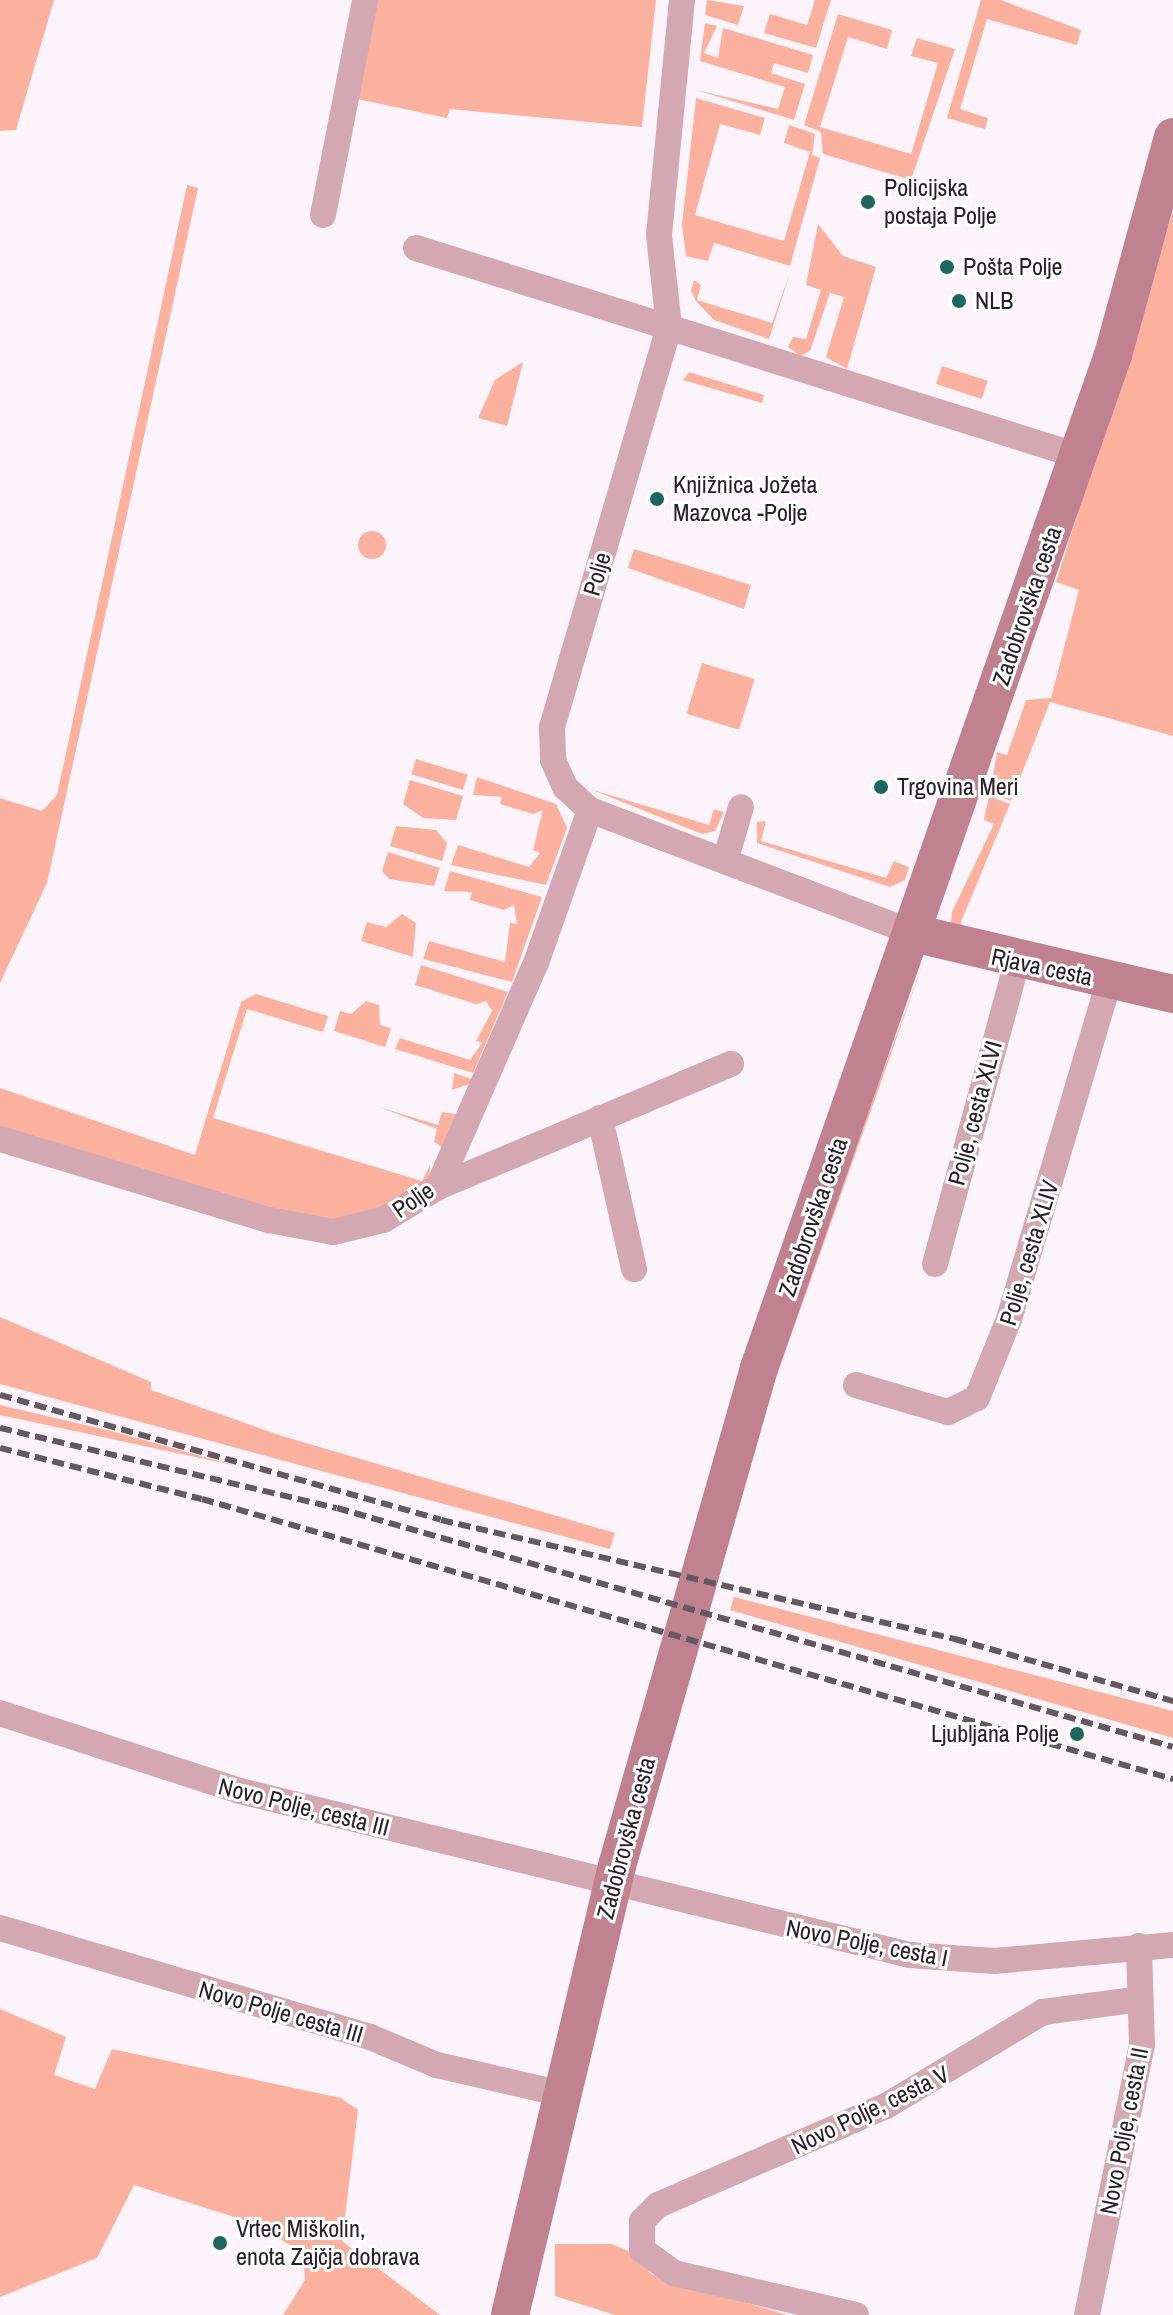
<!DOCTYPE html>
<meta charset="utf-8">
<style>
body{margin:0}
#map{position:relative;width:1173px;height:2315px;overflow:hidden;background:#fdf4fb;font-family:"Archivo Narrow",sans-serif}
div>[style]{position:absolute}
.green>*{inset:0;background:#fcb19f;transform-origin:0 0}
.round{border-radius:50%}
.street>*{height:26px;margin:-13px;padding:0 13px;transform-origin:13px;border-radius:13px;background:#d4a8b2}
.secondary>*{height:38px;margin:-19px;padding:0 19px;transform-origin:19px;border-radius:19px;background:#c08190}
.rail>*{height:6px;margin-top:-3px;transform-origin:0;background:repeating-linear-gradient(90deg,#625a60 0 12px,transparent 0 18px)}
.dots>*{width:22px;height:22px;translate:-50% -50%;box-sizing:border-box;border:4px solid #fff;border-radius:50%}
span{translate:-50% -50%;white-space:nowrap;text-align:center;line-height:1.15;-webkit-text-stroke:6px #fff;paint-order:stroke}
.poi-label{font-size:24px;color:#282026}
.left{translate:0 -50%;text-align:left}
.right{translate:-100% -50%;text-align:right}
.street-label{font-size:24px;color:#282026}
</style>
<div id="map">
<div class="green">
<div style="clip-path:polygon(0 0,54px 0,16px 130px,0 131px)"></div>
<div style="clip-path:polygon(376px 0,656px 0,642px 127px,450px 109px,447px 118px,357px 99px)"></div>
<div style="clip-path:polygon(707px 0,744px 6px,738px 25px,705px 15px)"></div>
<div style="clip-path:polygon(815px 0,831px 0,816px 48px,764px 33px,770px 14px,807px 25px)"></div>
<div style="clip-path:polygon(981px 0,1001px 0,1081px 30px,1077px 45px,987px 19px,960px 109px,988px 118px,985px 129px,947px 118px)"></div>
<div style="clip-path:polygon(838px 14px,892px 30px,887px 49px,848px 37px,820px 127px,911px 154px,938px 63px,911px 56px,917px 38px,955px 49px,911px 180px,823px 154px,821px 132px,804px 125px)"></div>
<div style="clip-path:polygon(705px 23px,717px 26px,704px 53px,718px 58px,723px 28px,813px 55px,808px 73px,774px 63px,771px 73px,805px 84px,794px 120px,696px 90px,778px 109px,785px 87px,700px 61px)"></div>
<div style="clip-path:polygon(696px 98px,765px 118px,760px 135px,720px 124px,695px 215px,784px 241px,810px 152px,784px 143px,789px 125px,815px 134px,812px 155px,820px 158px,790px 266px,714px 243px,708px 261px,686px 256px,682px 225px)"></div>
<div style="clip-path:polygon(187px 185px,198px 188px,47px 883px,0 983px,0 798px,42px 811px,57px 795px)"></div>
<div style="clip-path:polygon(1173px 212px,1173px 736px,1050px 702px,1011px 801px,990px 793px,997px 752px,1007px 755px,1026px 700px,1051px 698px,1079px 590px,1056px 582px)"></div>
<div style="clip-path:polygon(818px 224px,843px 256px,876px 267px,847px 369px,826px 357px,844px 297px,830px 293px,810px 351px,800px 356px,788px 347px,793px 337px,806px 339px,821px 290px,806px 285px)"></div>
<div style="clip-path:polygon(790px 273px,769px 339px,714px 320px,696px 301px,691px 291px,694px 280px,701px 285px,697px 300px,772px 323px)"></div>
<div style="clip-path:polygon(523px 362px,507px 426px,478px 418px,495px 380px)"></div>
<div style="left:942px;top:366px;width:48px;height:19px;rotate:18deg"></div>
<div style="clip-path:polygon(689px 372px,764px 395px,762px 403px,683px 380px)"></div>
<div class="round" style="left:358px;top:531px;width:28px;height:28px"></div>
<div style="clip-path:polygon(634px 549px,751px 585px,744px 609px,628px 568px)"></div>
<div style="left:702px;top:663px;width:55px;height:53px;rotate:17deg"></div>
<div style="left:416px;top:759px;width:54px;height:16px;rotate:17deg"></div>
<div style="clip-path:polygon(477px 777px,556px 804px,567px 828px,546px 885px,451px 865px,458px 845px,529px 867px,540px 853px,533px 850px,543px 810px,533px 814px,500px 804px,502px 797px,473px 795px)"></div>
<div style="clip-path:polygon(410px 780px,463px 796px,456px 820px,423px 818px,403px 804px)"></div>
<div style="clip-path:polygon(590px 789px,709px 825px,714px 809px,724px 812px,715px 831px,702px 834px)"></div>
<div style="clip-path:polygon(989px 796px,1010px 804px,961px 922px,965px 934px,951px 923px,952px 912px,994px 824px,984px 820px)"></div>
<div style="clip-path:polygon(766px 821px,761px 841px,886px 878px,894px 861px,909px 867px,905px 880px,890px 887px,757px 843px,757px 822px)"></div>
<div style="clip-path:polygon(396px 826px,436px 830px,447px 843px,442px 861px,390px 846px)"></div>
<div style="clip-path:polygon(388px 852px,440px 868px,434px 886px,389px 879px,382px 871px)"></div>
<div style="clip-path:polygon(450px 871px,542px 897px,512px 982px,423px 959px,429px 941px,505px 962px,510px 923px,517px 924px,514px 905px,504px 910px,470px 900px,472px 892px,444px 891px)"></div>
<div style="clip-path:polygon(402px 914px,416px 923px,413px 957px,361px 941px,367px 922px,386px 927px)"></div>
<div style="clip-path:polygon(924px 961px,777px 1375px,772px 1368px)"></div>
<div style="clip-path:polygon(421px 965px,508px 992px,473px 1073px,395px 1049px,400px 1038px,470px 1060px,482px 1043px,476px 1041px,492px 1011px,486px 1001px,476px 1004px,415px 985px)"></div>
<div style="clip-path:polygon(256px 994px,328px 1016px,323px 1032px,247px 1009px,213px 1118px,422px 1181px,430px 1165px,429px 1183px,353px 1221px,300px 1219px,0 1132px,0 1088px,195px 1155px,241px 1002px)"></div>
<div style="clip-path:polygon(366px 1001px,379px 1005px,380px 1025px,391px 1028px,385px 1047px,334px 1031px,340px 1011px,351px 1014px)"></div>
<div style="clip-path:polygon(454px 1073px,478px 1081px,452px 1090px)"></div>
<div style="clip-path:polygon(379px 1107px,438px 1125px,442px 1112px,456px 1114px,442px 1147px,434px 1142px,437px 1129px)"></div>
<div style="clip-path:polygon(0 1317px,151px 1382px,151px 1390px,282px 1436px,615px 1533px,610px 1549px,0 1384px)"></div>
<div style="clip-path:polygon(0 1405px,115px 1432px,237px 1466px,0 1415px)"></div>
<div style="clip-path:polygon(734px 1597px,1173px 1711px,1173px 1738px,730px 1610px)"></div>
<div style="clip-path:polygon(0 2009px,66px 2037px,54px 2075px,95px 2089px,112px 2049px,341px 2098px,358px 2110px,342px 2241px,440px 2315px,283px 2315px,305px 2280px,303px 2254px,259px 2225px,134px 2185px,97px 2258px,0 2297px)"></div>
<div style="clip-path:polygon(555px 2244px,612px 2244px,637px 2255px,651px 2274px,787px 2315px,615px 2315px,555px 2296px)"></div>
</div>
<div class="street">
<div style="left:682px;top:0;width:236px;rotate:95.6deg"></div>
<div style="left:659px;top:235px;width:93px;rotate:83.8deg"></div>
<div style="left:669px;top:327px;width:418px;rotate:106.3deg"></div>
<div style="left:552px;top:728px;width:32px;rotate:88deg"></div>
<div style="left:553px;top:760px;width:30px;rotate:66deg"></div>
<div style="left:565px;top:787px;width:34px;rotate:43deg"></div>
<div style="left:590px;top:810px;width:346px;rotate:20.8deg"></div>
<div style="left:323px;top:215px;width:219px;rotate:-78.9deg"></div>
<div style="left:416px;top:248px;width:695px;rotate:17.42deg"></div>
<div style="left:725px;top:861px;width:56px;rotate:-73.5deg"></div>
<div style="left:600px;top:1118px;width:155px;rotate:77.3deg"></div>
<div style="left:0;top:1139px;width:281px;rotate:16.8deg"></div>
<div style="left:269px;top:1220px;width:65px;rotate:10.6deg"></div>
<div style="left:333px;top:1232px;width:51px;rotate:-13.5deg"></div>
<div style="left:383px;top:1220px;width:64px;rotate:-31deg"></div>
<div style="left:438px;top:1187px;width:318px;rotate:-22.8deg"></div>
<div style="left:438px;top:1187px;width:244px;rotate:-66.4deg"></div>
<div style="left:536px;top:963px;width:162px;rotate:-70.6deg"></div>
<div style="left:935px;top:1264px;width:313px;rotate:-74.8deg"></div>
<div style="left:856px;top:1385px;width:96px;rotate:16.4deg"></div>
<div style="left:948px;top:1412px;width:32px;rotate:-26deg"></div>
<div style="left:977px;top:1398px;width:85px;rotate:-67.9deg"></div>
<div style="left:1009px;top:1319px;width:352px;rotate:-73.5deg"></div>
<div style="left:0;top:1713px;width:252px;rotate:18deg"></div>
<div style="left:240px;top:1791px;width:690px;rotate:13.75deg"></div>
<div style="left:910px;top:1955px;width:84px;rotate:4.1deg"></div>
<div style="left:994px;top:1961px;width:180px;rotate:-5.1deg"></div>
<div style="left:0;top:1928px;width:386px;rotate:16.4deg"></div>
<div style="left:370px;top:2037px;width:73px;rotate:22.7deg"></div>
<div style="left:437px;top:2065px;width:129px;rotate:13deg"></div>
<div style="left:856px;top:2315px;width:187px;rotate:-167deg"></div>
<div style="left:674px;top:2273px;width:39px;rotate:-144deg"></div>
<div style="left:642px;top:2250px;width:29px;rotate:-90deg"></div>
<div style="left:642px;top:2221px;width:23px;rotate:-45deg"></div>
<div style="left:658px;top:2205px;width:249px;rotate:-23.5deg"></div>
<div style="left:886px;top:2106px;width:183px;rotate:-30.9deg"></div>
<div style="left:1043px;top:2012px;width:98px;rotate:-7.6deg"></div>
<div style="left:1087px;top:2315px;width:277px;rotate:-78.5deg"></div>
<div style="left:1142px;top:2044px;width:98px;rotate:-91.8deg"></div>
</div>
<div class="secondary">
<div style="left:913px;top:933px;width:267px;rotate:13.2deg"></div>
<div style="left:510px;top:2315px;width:462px;rotate:-76.6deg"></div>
<div style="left:617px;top:1866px;width:518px;rotate:-74.08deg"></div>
<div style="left:759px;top:1368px;width:1073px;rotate:-70.74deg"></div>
<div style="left:1113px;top:355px;width:226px;rotate:-74.6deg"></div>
</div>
<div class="rail">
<div style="left:0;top:1395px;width:458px;rotate:15.8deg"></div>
<div style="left:441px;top:1520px;width:528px;rotate:13.04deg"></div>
<div style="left:955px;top:1639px;width:227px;rotate:15.9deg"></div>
<div style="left:0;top:1428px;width:346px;rotate:13.4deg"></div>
<div style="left:337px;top:1508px;width:869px;rotate:15.95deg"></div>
<div style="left:0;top:1448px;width:208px;rotate:14.2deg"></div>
<div style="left:202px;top:1499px;width:1011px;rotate:16.09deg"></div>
</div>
<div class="dots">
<div style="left:868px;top:202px;background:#1d675f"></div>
<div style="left:947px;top:267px;background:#1d675f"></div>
<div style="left:959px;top:301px;background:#1d675f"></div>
<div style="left:657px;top:499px;background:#1d675f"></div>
<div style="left:881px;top:787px;background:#1d675f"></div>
<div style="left:1077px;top:1734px;background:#1d675f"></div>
<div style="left:220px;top:2243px;background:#1d675f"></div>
</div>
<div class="poi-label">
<span class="left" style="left:884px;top:202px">Policijska<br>postaja Polje</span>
<span class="left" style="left:963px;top:267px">Pošta Polje</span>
<span class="left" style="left:975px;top:301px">NLB</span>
<span class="left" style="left:673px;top:499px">Knjižnica Jožeta<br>Mazovca -Polje</span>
<span class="left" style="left:897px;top:787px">Trgovina Meri</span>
<span class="right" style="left:1059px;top:1734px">Ljubljana Polje</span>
<span class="left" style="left:236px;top:2243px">Vrtec Miškolin,<br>enota Zajčja dobrava</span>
</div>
<div class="street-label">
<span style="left:597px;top:574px;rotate:-74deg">Polje</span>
<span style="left:1027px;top:606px;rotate:-71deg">Zadobrovška cesta</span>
<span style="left:1042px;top:967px;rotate:12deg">Rjava cesta</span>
<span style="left:975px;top:1113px;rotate:-75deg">Polje, cesta XLVI</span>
<span style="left:413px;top:1200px;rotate:-34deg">Polje</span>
<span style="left:813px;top:1217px;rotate:-71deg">Zadobrovška cesta</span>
<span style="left:1029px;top:1253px;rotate:-73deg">Polje, cesta XLIV</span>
<span style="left:304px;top:1807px;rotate:14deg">Novo Polje, cesta III</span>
<span style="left:626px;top:1838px;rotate:-75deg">Zadobrovška cesta</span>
<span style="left:867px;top:1943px;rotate:11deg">Novo Polje, cesta I</span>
<span style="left:281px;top:2012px;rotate:16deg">Novo Polje cesta III</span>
<span style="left:870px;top:2110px;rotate:-26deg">Novo Polje, cesta V</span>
<span style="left:1124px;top:2131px;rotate:-79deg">Novo Polje, cesta II</span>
</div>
</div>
